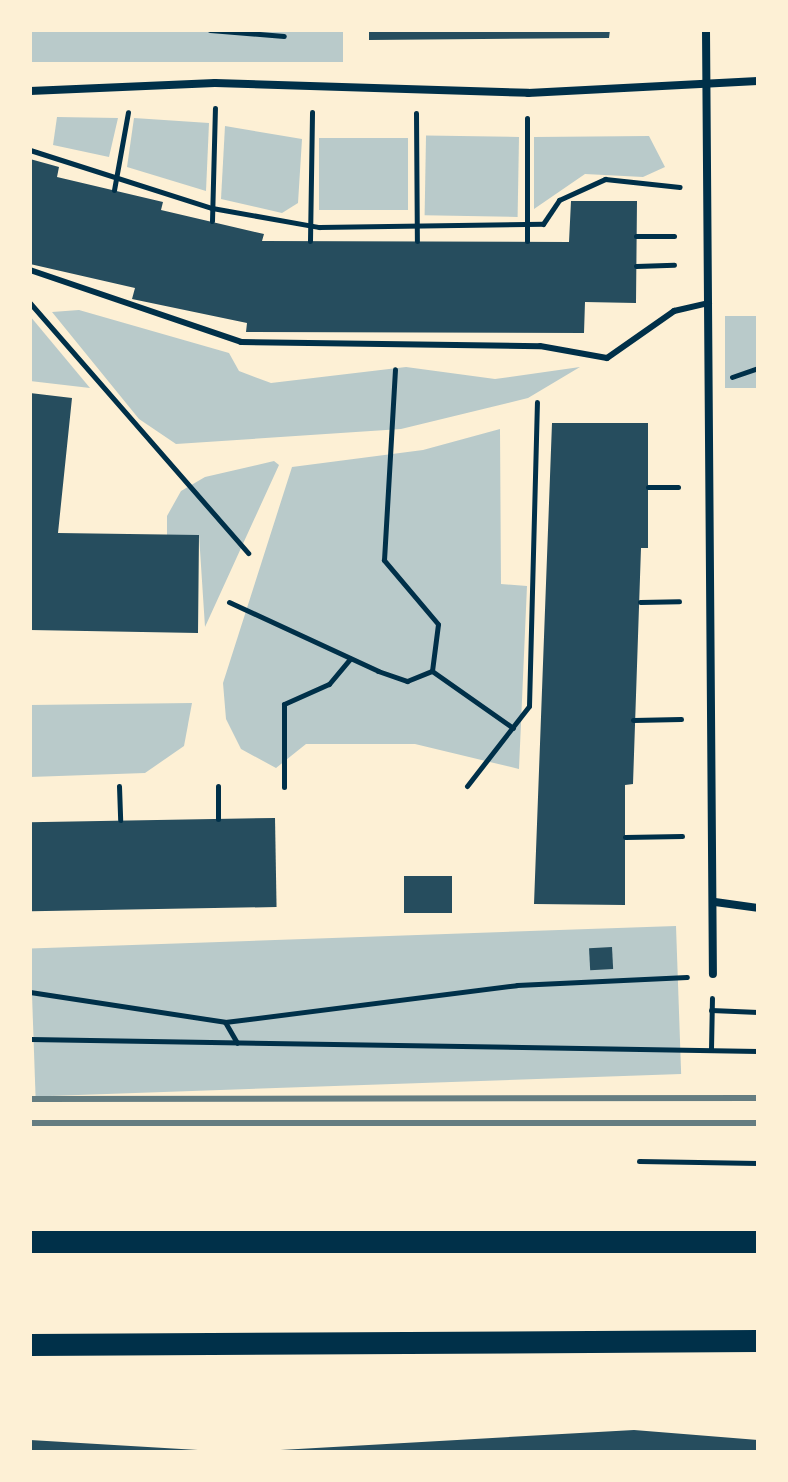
<!DOCTYPE html>
<style>
body{margin:0}
#map{position:relative;width:788px;height:1482px;overflow:hidden;background:#fdf0d5;font-family:"Noto Sans",sans-serif}
div>[style]{position:absolute}
.green>*{inset:0;background:#b9caca;transform-origin:0 0}
.building>*{inset:0;background:#264d5e;transform-origin:0 0}
.path>*{height:5px;margin:-2.5px;padding:0 2.5px;transform-origin:2.5px;border-radius:2.5px;background:#003049}
.service>*{height:6px;margin:-3px;padding:0 3px;transform-origin:3px;border-radius:3px;background:#003049}
.minor>*{height:8px;margin:-4px;padding:0 4px;transform-origin:4px;border-radius:4px;background:#003049}
.trunk>*{height:22px;margin:-11px;padding:0 11px;transform-origin:11px;border-radius:11px;background:#003049}
.rail>*{height:6px;margin:-3px;padding:0 3px;transform-origin:3px;border-radius:3px;background:#657d81}
span{translate:-50% -50%;white-space:nowrap;text-align:center;line-height:1.15;-webkit-text-stroke:6px #fdf0d5;paint-order:stroke}
.frame{position:absolute;inset:0;border:32px solid #fdf0d5;pointer-events:none}
</style>
<div id="map">
<div class="green">
<div style="left:30px;top:30px;width:313px;height:32px"></div>
<div style="clip-path:polygon(57px 117px,118px 118px,109px 157px,53px 145px)"></div>
<div style="clip-path:polygon(134px 118px,209px 123px,206px 191px,127px 167px)"></div>
<div style="clip-path:polygon(225px 126px,302px 139px,298px 203px,282px 213px,221px 199px)"></div>
<div style="clip-path:polygon(649px 136px,665px 167px,643px 177px,585px 174px,534px 209px,534px 137px)"></div>
<div style="left:519px;top:137px;width:80px;height:93px;rotate:91deg"></div>
<div style="left:408px;top:138px;width:72px;height:89px;rotate:90deg"></div>
<div style="clip-path:polygon(79px 310px,229px 353px,239px 371px,271px 383px,406px 367px,495px 379px,580px 367px,528px 398px,401px 429px,176px 444px,139px 419px,52px 312px)"></div>
<div style="clip-path:polygon(30px 316px,90px 388px,30px 381px)"></div>
<div style="left:758px;top:316px;width:72px;height:33px;rotate:90deg"></div>
<div style="clip-path:polygon(500px 429px,501px 584px,527px 586px,519px 769px,415px 744px,306px 744px,276px 768px,241px 749px,226px 719px,223px 683px,292px 467px,423px 450px)"></div>
<div style="clip-path:polygon(274px 461px,279px 465px,205px 627px,199px 535px,167px 535px,167px 516px,181px 491px,205px 477px)"></div>
<div style="clip-path:polygon(192px 703px,184px 746px,145px 773px,30px 777px,30px 705px)"></div>
<div style="left:676px;top:926px;width:148px;height:646px;rotate:88deg"></div>
</div>
<div class="building">
<div style="clip-path:polygon(369px 30px,610px 30px,609px 38px,369px 40px)"></div>
<div style="clip-path:polygon(30px 159px,59px 167px,57px 177px,163px 202px,161px 210px,264px 234px,262px 241px,569px 242px,571px 201px,637px 201px,636px 303px,585px 302px,584px 333px,246px 332px,247px 323px,132px 299px,135px 288px,30px 264px)"></div>
<div style="clip-path:polygon(30px 393px,72px 398px,58px 533px,199px 535px,198px 633px,30px 630px)"></div>
<div style="clip-path:polygon(552px 423px,648px 423px,648px 548px,641px 548px,633px 784px,625px 785px,625px 905px,534px 904px)"></div>
<div style="left:275px;top:818px;width:89px;height:245px;rotate:89deg"></div>
<div style="left:404px;top:876px;width:48px;height:37px"></div>
<div style="left:612px;top:947px;width:22px;height:23px;rotate:87deg"></div>
<div style="clip-path:polygon(634px 1430px,758px 1440px,758px 1452px,244px 1452px)"></div>
<div style="clip-path:polygon(30px 1440px,198px 1450px,198px 1452px,30px 1452px)"></div>
</div>
<div class="path">
<div style="left:210px;top:30px;width:74px;rotate:4.6deg"></div>
<div style="left:416px;top:113px;width:128px;rotate:89.6deg"></div>
<div style="left:30px;top:150px;width:191px;rotate:17.7deg"></div>
<div style="left:212px;top:208px;width:109px;rotate:10.1deg"></div>
<div style="left:319px;top:227px;width:224px;rotate:-0.8deg"></div>
<div style="left:543px;top:224px;width:29px;rotate:-56deg"></div>
<div style="left:559px;top:200px;width:51px;rotate:-24.5deg"></div>
<div style="left:605px;top:179px;width:75px;rotate:6.1deg"></div>
<div style="left:114px;top:190px;width:79px;rotate:-79.8deg"></div>
<div style="left:212px;top:221px;width:113px;rotate:-88.5deg"></div>
<div style="left:636px;top:236px;width:38px"></div>
<div style="left:310px;top:241px;width:129px;rotate:-89.1deg"></div>
<div style="left:527px;top:241px;width:123px;rotate:-90deg"></div>
<div style="left:636px;top:266px;width:38px;rotate:-2deg"></div>
<div style="left:30px;top:303px;width:332px;rotate:48.9deg"></div>
<div style="left:732px;top:377px;width:28px;rotate:-19deg"></div>
<div style="left:648px;top:487px;width:30px"></div>
<div style="left:229px;top:602px;width:164px;rotate:24.8deg"></div>
<div style="left:378px;top:671px;width:31px;rotate:19deg"></div>
<div style="left:407px;top:681px;width:27px;rotate:-22deg"></div>
<div style="left:432px;top:671px;width:47px;rotate:-82.7deg"></div>
<div style="left:438px;top:624px;width:84px;rotate:-130.2deg"></div>
<div style="left:384px;top:560px;width:191px;rotate:-86.7deg"></div>
<div style="left:640px;top:602px;width:39px;rotate:-1deg"></div>
<div style="left:432px;top:671px;width:99px;rotate:35.1deg"></div>
<div style="left:633px;top:720px;width:48px;rotate:-1.2deg"></div>
<div style="left:119px;top:786px;width:34px;rotate:88deg"></div>
<div style="left:467px;top:786px;width:101px;rotate:-52.2deg"></div>
<div style="left:529px;top:706px;width:304px;rotate:-88.5deg"></div>
<div style="left:284px;top:787px;width:83px;rotate:-90deg"></div>
<div style="left:284px;top:704px;width:49px;rotate:-24deg"></div>
<div style="left:329px;top:684px;width:33px;rotate:-50deg"></div>
<div style="left:218px;top:819px;width:33px;rotate:-90deg"></div>
<div style="left:625px;top:837px;width:57px;rotate:-1deg"></div>
<div style="left:30px;top:992px;width:197px;rotate:8.7deg"></div>
<div style="left:225px;top:1022px;width:24px;rotate:60deg"></div>
<div style="left:711px;top:1010px;width:47px;rotate:2.4deg"></div>
<div style="left:225px;top:1022px;width:294px;rotate:-7.2deg"></div>
<div style="left:517px;top:985px;width:170px;rotate:-2.7deg"></div>
<div style="left:30px;top:1039px;width:728px;rotate:0.94deg"></div>
<div style="left:711px;top:1049px;width:51px;rotate:-88.9deg"></div>
<div style="left:639px;top:1161px;width:119px;rotate:1deg"></div>
</div>
<div class="service">
<div style="left:30px;top:270px;width:223px;rotate:18.8deg"></div>
<div style="left:241px;top:342px;width:299px;rotate:0.8deg"></div>
<div style="left:540px;top:346px;width:68px;rotate:10.2deg"></div>
<div style="left:607px;top:358px;width:82px;rotate:-35deg"></div>
<div style="left:674px;top:311px;width:36px;rotate:-13deg"></div>
</div>
<div class="minor">
<div style="left:706px;top:30px;width:944px;rotate:89.58deg"></div>
<div style="left:30px;top:91px;width:185px;rotate:-2.5deg"></div>
<div style="left:215px;top:83px;width:313px;rotate:1.8deg"></div>
<div style="left:528px;top:93px;width:230px;rotate:-3deg"></div>
<div style="left:715px;top:902px;width:43px;rotate:7.9deg"></div>
</div>
<div class="trunk">
<div style="left:30px;top:1242px;width:728px"></div>
<div style="left:30px;top:1345px;width:728px;rotate:-0.31deg"></div>
</div>
<div class="rail">
<div style="left:30px;top:1099px;width:728px;rotate:-0.08deg"></div>
<div style="left:30px;top:1123px;width:728px"></div>
</div>
<div class="frame"></div>
</div>
